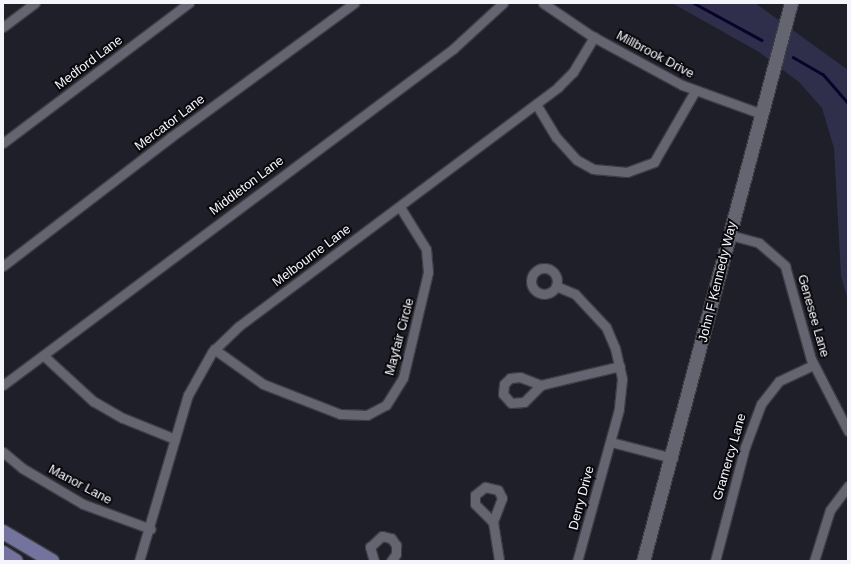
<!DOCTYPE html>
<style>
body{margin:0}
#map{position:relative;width:851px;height:564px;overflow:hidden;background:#1f1f29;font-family:Arial,sans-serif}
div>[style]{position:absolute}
.green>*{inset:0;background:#302f4b}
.stream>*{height:2.5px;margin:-1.25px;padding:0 1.25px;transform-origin:1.25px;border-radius:1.25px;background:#0a022b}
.roads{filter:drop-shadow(1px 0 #3d3d44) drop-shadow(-1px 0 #3d3d44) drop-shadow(0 1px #3d3d44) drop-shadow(0 -1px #3d3d44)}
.street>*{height:9px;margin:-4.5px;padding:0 4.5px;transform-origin:4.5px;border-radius:4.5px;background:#656571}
.street>.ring{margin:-4.5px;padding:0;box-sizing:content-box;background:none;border:9px solid #656571;border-radius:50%}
.secondary>*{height:13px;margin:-6.5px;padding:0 6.5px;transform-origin:6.5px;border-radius:6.5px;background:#656571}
.primary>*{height:14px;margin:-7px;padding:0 7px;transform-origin:7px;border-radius:7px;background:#74739d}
span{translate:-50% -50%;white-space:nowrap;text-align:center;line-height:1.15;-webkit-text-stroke:4px #09090d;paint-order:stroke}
.street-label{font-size:13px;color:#f4f4fb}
.frame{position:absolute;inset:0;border:4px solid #f4f4fb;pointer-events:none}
</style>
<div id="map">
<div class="green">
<div style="clip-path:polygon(672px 3px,755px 3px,848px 70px,848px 300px,841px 276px,834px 148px,822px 108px,799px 82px,759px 52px)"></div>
</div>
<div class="stream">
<div style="left:694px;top:3px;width:77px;rotate:28.6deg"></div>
<div style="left:793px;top:57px;width:34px;rotate:30deg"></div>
<div style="left:823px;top:74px;width:38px;rotate:49deg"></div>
</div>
<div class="roads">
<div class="street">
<div style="left:543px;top:3px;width:57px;rotate:34.2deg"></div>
<div style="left:590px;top:35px;width:105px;rotate:28.5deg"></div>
<div style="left:682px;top:85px;width:85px;rotate:19.9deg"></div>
<div style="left:3px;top:27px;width:40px;rotate:-37deg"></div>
<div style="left:536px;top:104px;width:39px;rotate:59deg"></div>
<div style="left:556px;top:137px;width:31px;rotate:48deg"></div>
<div style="left:577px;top:160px;width:18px;rotate:29deg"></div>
<div style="left:593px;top:169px;width:34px;rotate:5deg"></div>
<div style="left:627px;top:172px;width:29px;rotate:-20deg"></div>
<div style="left:654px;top:162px;width:82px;rotate:-60deg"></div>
<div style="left:3px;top:143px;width:233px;rotate:-37deg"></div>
<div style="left:730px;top:235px;width:30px;rotate:15deg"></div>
<div style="left:759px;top:243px;width:35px;rotate:41deg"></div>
<div style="left:785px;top:266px;width:97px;rotate:74.4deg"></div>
<div style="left:811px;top:359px;width:81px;rotate:62.8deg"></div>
<div style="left:3px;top:266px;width:212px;rotate:-37.5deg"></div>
<div style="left:171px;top:137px;width:227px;rotate:-36.2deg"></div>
<div class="ring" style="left:531px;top:268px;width:17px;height:17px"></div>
<div style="left:556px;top:286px;width:21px;rotate:23deg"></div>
<div style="left:575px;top:294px;width:45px;rotate:46.8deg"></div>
<div style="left:606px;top:327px;width:23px;rotate:67deg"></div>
<div style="left:615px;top:348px;width:32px;rotate:77deg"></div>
<div style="left:622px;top:379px;width:30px;rotate:96deg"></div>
<div style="left:619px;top:409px;width:158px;rotate:105.4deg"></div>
<div style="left:214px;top:349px;width:60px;rotate:35.5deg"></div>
<div style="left:263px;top:384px;width:83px;rotate:21.3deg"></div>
<div style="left:340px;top:414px;width:27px;rotate:2deg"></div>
<div style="left:367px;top:415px;width:21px;rotate:-28deg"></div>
<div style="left:386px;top:405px;width:32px;rotate:-58deg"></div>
<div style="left:403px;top:378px;width:109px;rotate:-76.7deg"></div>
<div style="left:428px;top:272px;width:23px;rotate:-95deg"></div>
<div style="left:426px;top:249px;width:49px;rotate:-121.8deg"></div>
<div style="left:44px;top:356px;width:67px;rotate:42.6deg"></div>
<div style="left:93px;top:401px;width:34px;rotate:30deg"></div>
<div style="left:123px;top:418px;width:56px;rotate:22deg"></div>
<div style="left:520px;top:377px;width:22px;rotate:21deg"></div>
<div style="left:541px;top:385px;width:24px;rotate:135deg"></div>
<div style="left:524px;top:402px;width:13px;rotate:176deg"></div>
<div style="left:511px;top:403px;width:12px;rotate:-132deg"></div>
<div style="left:503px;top:394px;width:10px;rotate:-84deg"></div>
<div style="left:504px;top:384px;width:8px;rotate:-45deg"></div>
<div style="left:510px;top:378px;width:10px;rotate:-6deg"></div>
<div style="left:3px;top:385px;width:562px;rotate:-36.75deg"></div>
<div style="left:453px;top:49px;width:68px;rotate:-42.6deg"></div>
<div style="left:541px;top:385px;width:81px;rotate:-13.5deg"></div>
<div style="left:611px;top:442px;width:64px;rotate:14.5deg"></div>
<div style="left:3px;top:452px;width:25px;rotate:40deg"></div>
<div style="left:22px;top:468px;width:71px;rotate:30.5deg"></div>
<div style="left:83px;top:504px;width:72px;rotate:20.2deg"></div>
<div style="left:485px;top:487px;width:13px;rotate:13deg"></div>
<div style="left:498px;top:490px;width:9px;rotate:63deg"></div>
<div style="left:502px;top:498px;width:26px;rotate:111deg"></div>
<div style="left:493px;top:522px;width:25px;rotate:-135deg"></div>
<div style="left:475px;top:504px;width:9px;rotate:-90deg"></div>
<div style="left:475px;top:495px;width:13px;rotate:-39deg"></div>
<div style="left:493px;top:522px;width:39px;rotate:81deg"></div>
<div style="left:139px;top:561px;width:173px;rotate:-73.6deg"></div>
<div style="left:188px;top:395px;width:49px;rotate:-60.8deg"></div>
<div style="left:212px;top:352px;width:37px;rotate:-44deg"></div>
<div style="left:239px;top:326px;width:399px;rotate:-36.8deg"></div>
<div style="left:558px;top:87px;width:21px;rotate:-45deg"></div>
<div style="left:573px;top:72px;width:41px;rotate:-59deg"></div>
<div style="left:374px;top:561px;width:15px;rotate:-106deg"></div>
<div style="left:370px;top:547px;width:16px;rotate:-43deg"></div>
<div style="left:382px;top:536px;width:9px;rotate:13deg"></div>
<div style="left:391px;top:538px;width:9px;rotate:54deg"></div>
<div style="left:396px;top:545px;width:9px;rotate:90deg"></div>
<div style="left:396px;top:554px;width:9px;rotate:126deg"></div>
<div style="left:715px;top:561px;width:118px;rotate:-75.3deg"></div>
<div style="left:745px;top:447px;width:46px;rotate:-69.6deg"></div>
<div style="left:761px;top:404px;width:29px;rotate:-52deg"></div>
<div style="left:779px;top:381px;width:38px;rotate:-25deg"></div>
<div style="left:814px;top:561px;width:53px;rotate:-72.6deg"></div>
<div style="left:830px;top:510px;width:30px;rotate:-53deg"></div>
</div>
<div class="secondary">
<div style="left:643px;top:561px;width:577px;rotate:-75.15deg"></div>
</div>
<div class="primary">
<div style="left:3px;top:532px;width:57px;rotate:30.6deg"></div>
<div style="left:3px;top:553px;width:15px;rotate:32deg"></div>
</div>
</div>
<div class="street-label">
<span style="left:655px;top:55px;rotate:28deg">Millbrook Drive</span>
<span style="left:89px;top:63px;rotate:-37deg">Medford Lane</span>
<span style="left:170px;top:123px;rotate:-37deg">Mercator Lane</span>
<span style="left:247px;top:186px;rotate:-37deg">Middleton Lane</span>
<span style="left:312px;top:256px;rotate:-37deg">Melbourne Lane</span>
<span style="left:718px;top:282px;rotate:-76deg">John F Kennedy Way</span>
<span style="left:813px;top:316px;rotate:74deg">Genesee Lane</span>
<span style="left:400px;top:337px;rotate:-75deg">Mayfair Circle</span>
<span style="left:730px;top:457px;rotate:-74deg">Gramercy Lane</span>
<span style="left:80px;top:485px;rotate:28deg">Manor Lane</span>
<span style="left:582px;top:498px;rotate:-75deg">Derry Drive</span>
</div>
<div class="frame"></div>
</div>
